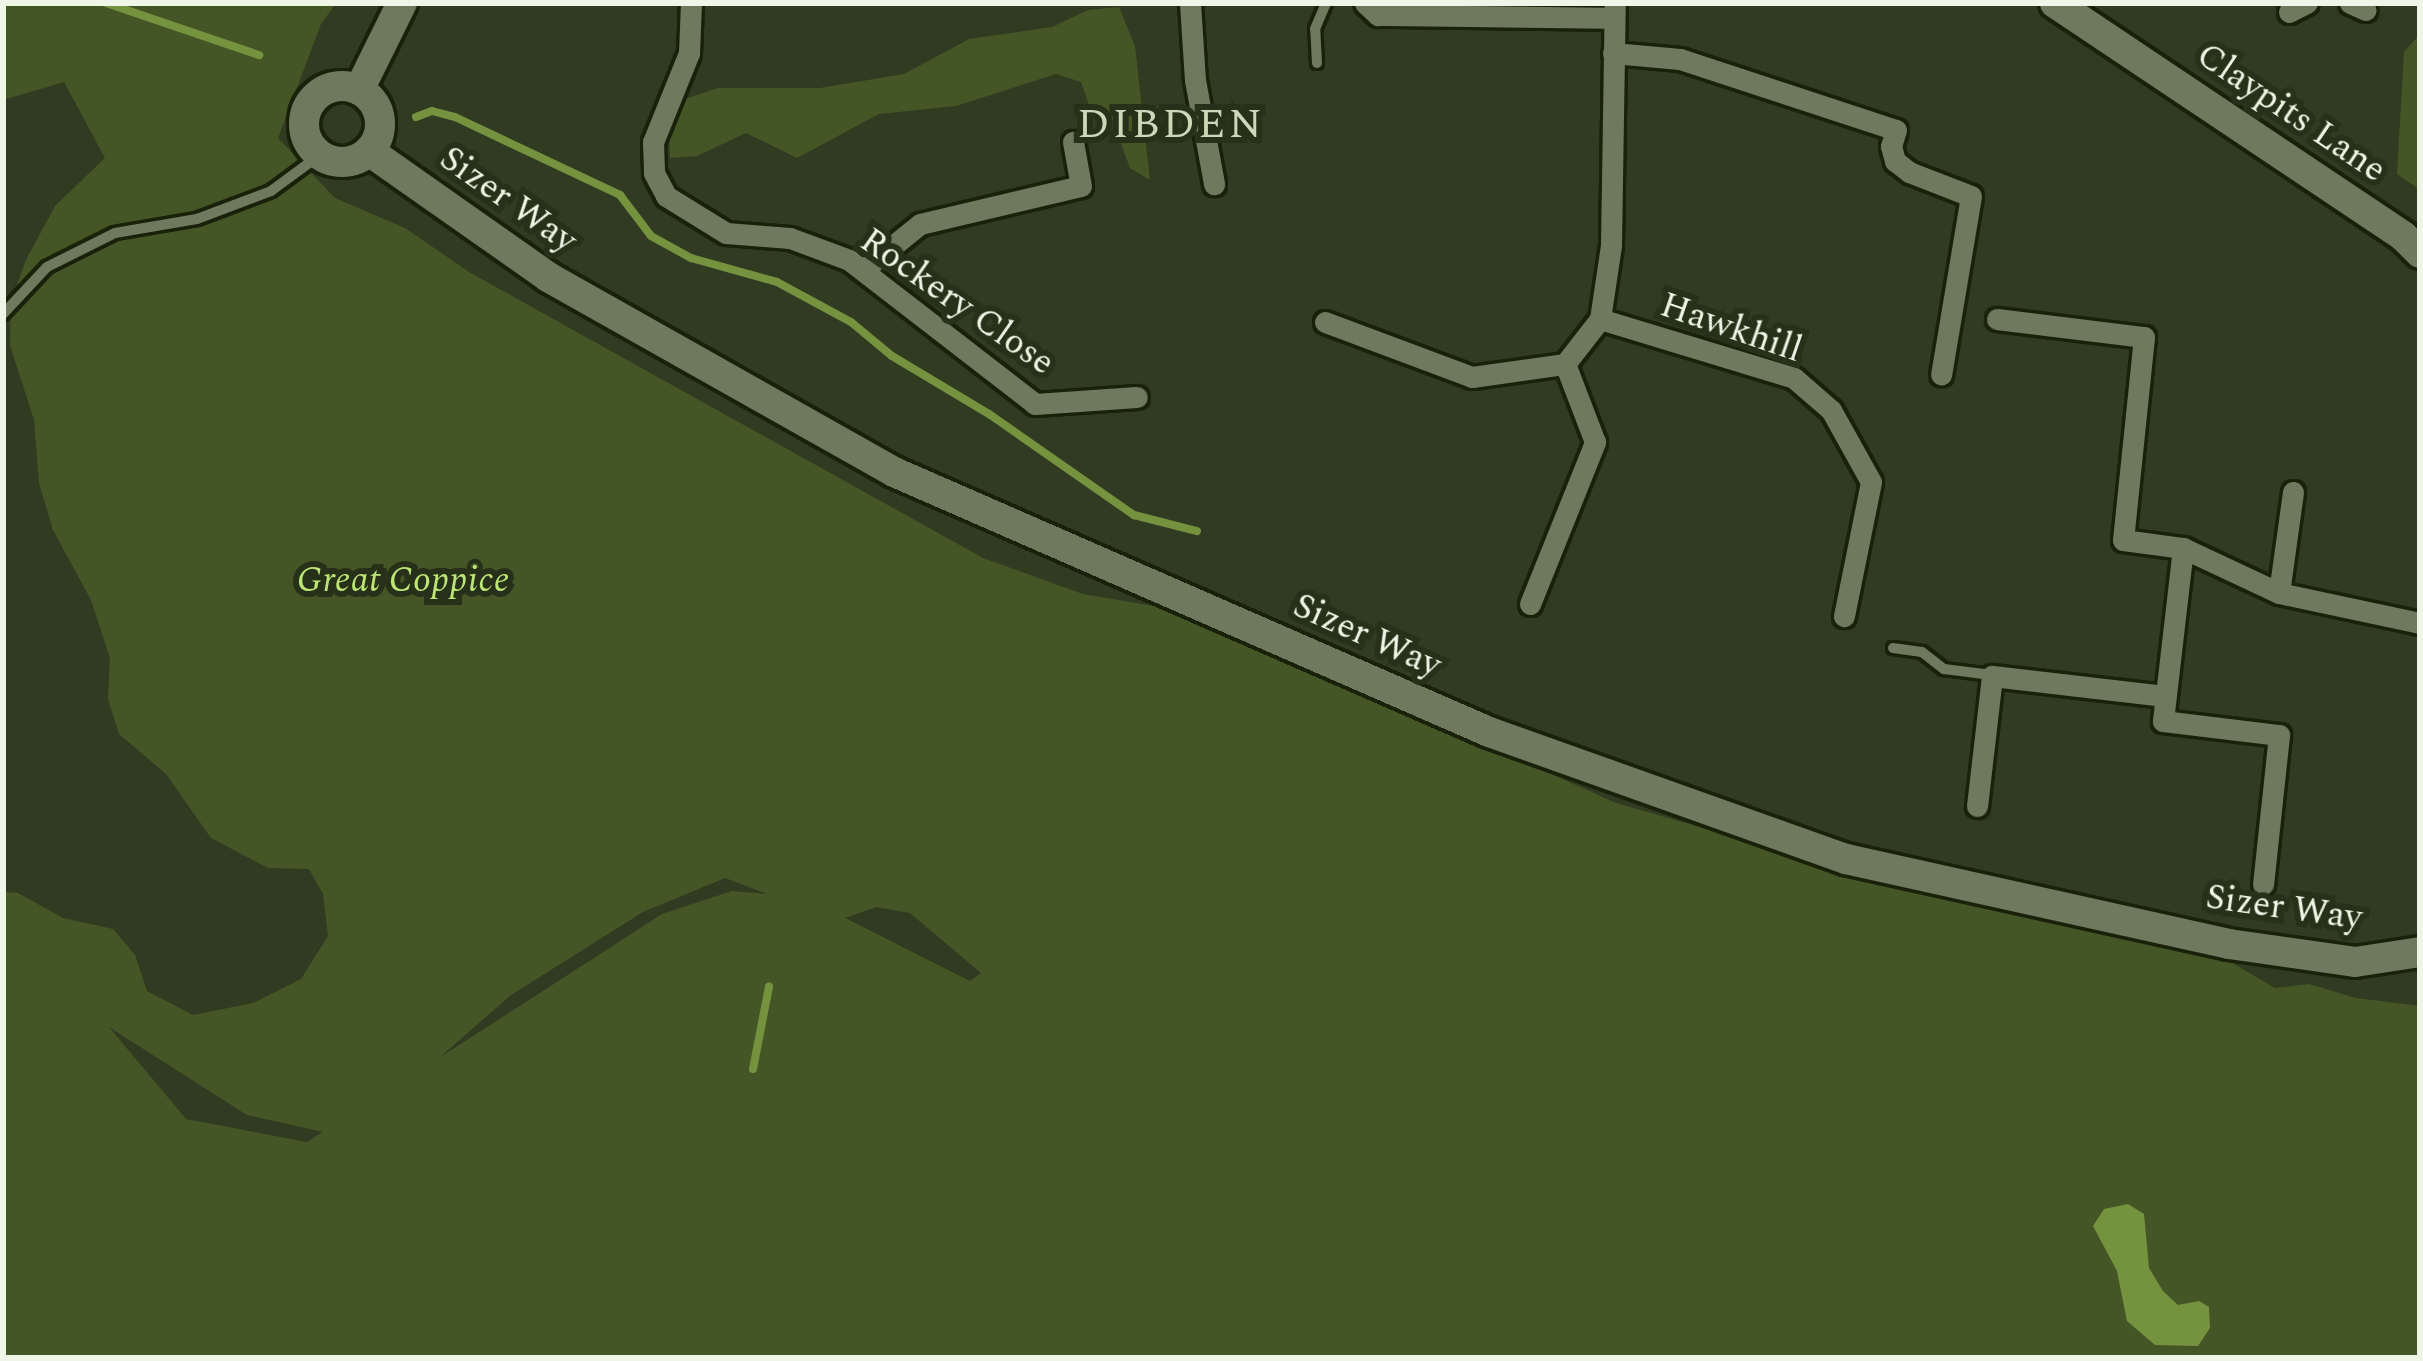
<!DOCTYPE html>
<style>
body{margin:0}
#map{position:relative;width:2423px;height:1361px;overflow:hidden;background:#313b22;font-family:Spectral,serif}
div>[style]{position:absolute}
.green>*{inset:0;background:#455626}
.water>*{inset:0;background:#75923f}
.stream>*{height:8px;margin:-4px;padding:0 4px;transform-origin:4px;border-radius:4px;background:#75923f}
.roads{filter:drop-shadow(3px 0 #19210a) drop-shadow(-3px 0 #19210a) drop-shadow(0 3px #19210a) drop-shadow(0 -3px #19210a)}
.lane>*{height:10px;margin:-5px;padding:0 5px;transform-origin:5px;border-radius:5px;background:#6e795e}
.street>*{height:21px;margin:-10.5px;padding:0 10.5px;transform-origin:10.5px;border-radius:10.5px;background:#6e795e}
.secondary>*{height:30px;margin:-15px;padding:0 15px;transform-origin:15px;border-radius:15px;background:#6e795e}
.secondary>.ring{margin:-15px;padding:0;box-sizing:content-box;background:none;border:30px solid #6e795e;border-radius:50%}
span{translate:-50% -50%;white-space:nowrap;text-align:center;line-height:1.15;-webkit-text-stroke:12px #273018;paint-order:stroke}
.street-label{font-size:36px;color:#eff6e7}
.park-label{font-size:36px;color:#bce576;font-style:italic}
.quarter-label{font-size:42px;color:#cbd8ba;letter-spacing:3px}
.frame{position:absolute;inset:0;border:6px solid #eff6e7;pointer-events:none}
</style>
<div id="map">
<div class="green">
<div style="clip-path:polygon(evenodd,3px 3px,336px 3px,321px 24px,278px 138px,335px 198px,405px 228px,469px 272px,983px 558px,1083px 594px,1189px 612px,1616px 803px,1780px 850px,2212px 951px,2275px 988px,2309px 984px,2356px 998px,2420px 1006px,2420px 1358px,3px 1358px,3px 892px,18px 893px,63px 918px,113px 929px,135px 955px,147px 991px,193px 1015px,253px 1003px,301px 979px,328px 936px,323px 894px,309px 869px,268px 868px,211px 838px,166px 774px,119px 734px,108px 699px,110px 658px,91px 600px,53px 530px,39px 483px,34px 420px,10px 345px,11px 301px,26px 260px,55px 206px,105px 158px,64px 82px,3px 100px,3px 3px,725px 878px,767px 894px,732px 891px,662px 914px,439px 1058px,511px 995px,643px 912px,725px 878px,3px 3px,876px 907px,910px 913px,981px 973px,970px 981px,845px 918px,876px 907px,3px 3px,109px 1027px,247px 1115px,323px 1132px,307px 1142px,186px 1119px,109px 1027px)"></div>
<div style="clip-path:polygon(1119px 7px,1135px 46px,1150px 180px,1130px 168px,1114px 125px,1094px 119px,1081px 82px,1056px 74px,956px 106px,879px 114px,797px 158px,746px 133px,697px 156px,670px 158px,669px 129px,682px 100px,718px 88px,820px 88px,904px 74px,969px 39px,1052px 27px,1088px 10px)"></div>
<div style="clip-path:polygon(2420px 34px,2420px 190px,2397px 174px,2404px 52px)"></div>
</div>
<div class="water">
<div style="clip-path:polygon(2128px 1204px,2144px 1214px,2149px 1268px,2163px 1291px,2178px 1305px,2199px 1301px,2209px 1307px,2210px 1328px,2198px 1346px,2155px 1345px,2127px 1321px,2117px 1271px,2093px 1226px,2104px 1209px)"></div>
</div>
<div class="stream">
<div style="left:106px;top:3px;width:162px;rotate:18.8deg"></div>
<div style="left:416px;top:117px;width:17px;rotate:-21deg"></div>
<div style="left:432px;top:111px;width:24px;rotate:15deg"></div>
<div style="left:455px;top:117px;width:183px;rotate:25.3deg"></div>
<div style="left:620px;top:195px;width:51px;rotate:52.9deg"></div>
<div style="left:651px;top:236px;width:46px;rotate:28.8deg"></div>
<div style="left:691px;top:258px;width:89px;rotate:15.6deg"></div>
<div style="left:777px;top:282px;width:84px;rotate:28.4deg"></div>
<div style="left:851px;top:322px;width:53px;rotate:39.7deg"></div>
<div style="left:892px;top:356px;width:113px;rotate:30.9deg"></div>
<div style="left:989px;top:414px;width:177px;rotate:34.9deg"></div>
<div style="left:1134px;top:515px;width:65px;rotate:14.3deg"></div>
<div style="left:753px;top:1069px;width:84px;rotate:-79deg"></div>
</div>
<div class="roads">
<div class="lane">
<div style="left:1317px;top:63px;width:34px;rotate:-93deg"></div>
<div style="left:1315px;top:29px;width:28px;rotate:-67deg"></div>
<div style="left:3px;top:314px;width:64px;rotate:-46.9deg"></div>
<div style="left:47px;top:267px;width:76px;rotate:-26.6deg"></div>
<div style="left:115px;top:233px;width:83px;rotate:-9.7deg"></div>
<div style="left:197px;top:219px;width:79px;rotate:-20.7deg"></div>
<div style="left:271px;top:191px;width:61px;rotate:-36.3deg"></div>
<div style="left:1893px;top:648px;width:29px;rotate:8deg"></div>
<div style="left:1922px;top:652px;width:28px;rotate:38deg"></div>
<div style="left:1944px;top:669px;width:48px;rotate:7.1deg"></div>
</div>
<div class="street">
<div style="left:691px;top:3px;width:50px;rotate:92.3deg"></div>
<div style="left:689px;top:53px;width:96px;rotate:112deg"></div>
<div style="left:653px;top:142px;width:31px;rotate:88deg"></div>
<div style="left:654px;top:173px;width:26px;rotate:62deg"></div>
<div style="left:666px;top:196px;width:70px;rotate:31.7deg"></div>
<div style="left:726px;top:233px;width:64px;rotate:4.5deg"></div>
<div style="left:790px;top:238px;width:63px;rotate:20.4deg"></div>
<div style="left:849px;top:260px;width:235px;rotate:37.7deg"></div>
<div style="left:1035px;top:404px;width:102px;rotate:-3.9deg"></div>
<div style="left:1190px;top:3px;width:77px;rotate:86.3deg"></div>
<div style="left:1195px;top:80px;width:106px;rotate:79.6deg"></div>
<div style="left:1365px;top:3px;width:18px;rotate:43deg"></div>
<div style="left:1378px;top:15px;width:236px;rotate:0.7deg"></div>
<div style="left:2350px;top:3px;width:17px;rotate:24deg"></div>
<div style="left:2289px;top:12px;width:20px;rotate:-27deg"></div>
<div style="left:1613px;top:53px;width:67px;rotate:5.1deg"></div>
<div style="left:1680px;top:59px;width:227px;rotate:18.2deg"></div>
<div style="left:1896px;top:130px;width:17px;rotate:107deg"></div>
<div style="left:1891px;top:146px;width:16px;rotate:75deg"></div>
<div style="left:1895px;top:161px;width:18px;rotate:38deg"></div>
<div style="left:1909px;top:172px;width:66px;rotate:21.2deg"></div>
<div style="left:1971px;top:196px;width:181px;rotate:99.5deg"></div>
<div style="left:863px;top:270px;width:73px;rotate:-38.9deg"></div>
<div style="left:920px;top:224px;width:165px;rotate:-13.3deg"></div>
<div style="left:1081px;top:186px;width:45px;rotate:-100.3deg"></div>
<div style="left:1600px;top:319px;width:203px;rotate:16.9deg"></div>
<div style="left:1794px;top:378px;width:49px;rotate:40.9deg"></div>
<div style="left:1831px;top:410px;width:82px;rotate:60.9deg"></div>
<div style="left:1871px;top:482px;width:137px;rotate:101.4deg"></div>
<div style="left:1997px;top:319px;width:148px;rotate:7deg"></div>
<div style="left:2144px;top:337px;width:204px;rotate:95.9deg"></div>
<div style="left:2123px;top:540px;width:61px;rotate:7.6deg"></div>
<div style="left:2183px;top:548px;width:106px;rotate:25.1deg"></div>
<div style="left:2279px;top:593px;width:144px;rotate:12deg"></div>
<div style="left:1325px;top:322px;width:157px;rotate:20.5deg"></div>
<div style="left:1472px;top:377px;width:94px;rotate:-8deg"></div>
<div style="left:1565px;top:364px;width:57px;rotate:-52.1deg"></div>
<div style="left:1600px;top:319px;width:75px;rotate:-81.5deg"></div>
<div style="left:1611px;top:245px;width:242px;rotate:-89.1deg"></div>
<div style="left:2183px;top:548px;width:174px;rotate:96.6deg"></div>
<div style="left:2163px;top:721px;width:117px;rotate:6.9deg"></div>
<div style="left:2279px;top:735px;width:150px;rotate:96.1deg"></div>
<div style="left:2279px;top:593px;width:102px;rotate:-82.1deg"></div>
<div style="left:1530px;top:604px;width:175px;rotate:-68.1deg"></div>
<div style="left:1595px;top:442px;width:84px;rotate:-111deg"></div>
<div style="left:1977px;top:806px;width:131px;rotate:-83.4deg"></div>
<div style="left:1992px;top:676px;width:174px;rotate:6.6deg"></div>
</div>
<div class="secondary">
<div style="left:2055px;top:3px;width:419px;rotate:33.8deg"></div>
<div style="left:2403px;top:236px;width:24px;rotate:45deg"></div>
<div class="ring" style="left:304px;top:86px;width:46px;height:46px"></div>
<div style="left:359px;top:90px;width:97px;rotate:-63.7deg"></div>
<div style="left:369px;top:151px;width:219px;rotate:35.1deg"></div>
<div style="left:548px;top:277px;width:397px;rotate:29.4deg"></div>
<div style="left:894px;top:472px;width:649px;rotate:23.6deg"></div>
<div style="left:1489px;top:732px;width:379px;rotate:19.6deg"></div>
<div style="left:1846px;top:859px;width:392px;rotate:12.5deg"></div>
<div style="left:2229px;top:944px;width:127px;rotate:8.1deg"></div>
<div style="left:2355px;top:962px;width:66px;rotate:-8.7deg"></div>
</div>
</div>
<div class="street-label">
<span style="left:2291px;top:113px;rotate:34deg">Claypits Lane</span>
<span style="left:508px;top:200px;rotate:35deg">Sizer Way</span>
<span style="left:957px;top:302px;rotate:35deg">Rockery Close</span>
<span style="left:1731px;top:328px;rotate:19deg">Hawkhill</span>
<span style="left:1367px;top:636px;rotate:24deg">Sizer Way</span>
<span style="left:2284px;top:908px;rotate:8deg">Sizer Way</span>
</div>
<div class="park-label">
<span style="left:403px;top:581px">Great Coppice</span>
</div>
<div class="quarter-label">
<span style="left:1171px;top:125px">DIBDEN</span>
</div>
<div class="frame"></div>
</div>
